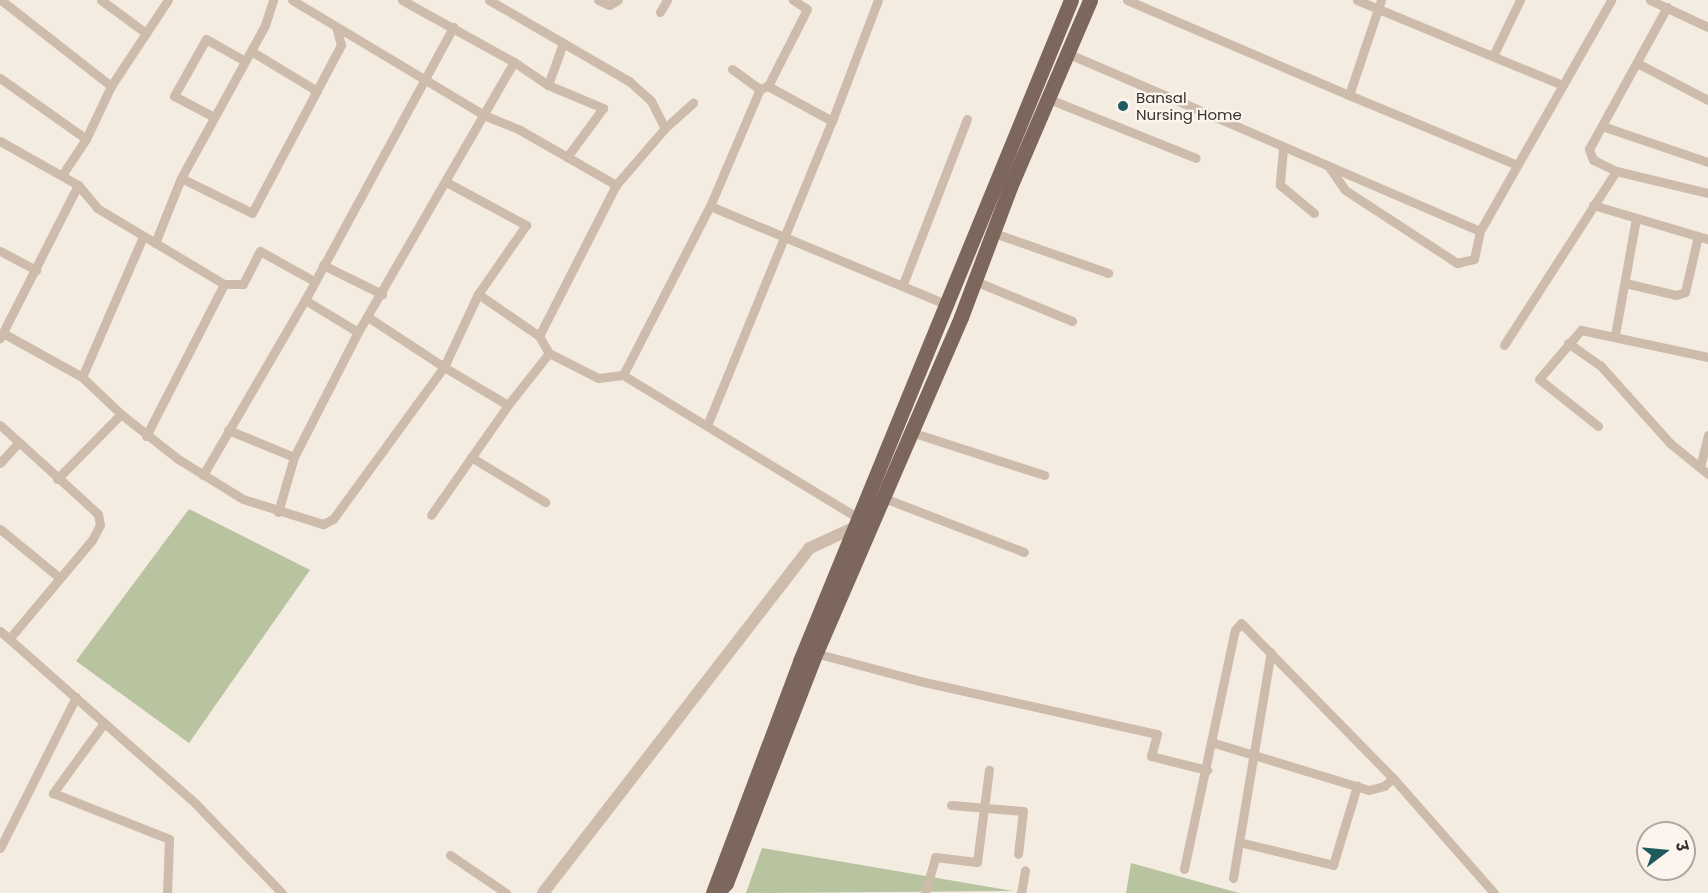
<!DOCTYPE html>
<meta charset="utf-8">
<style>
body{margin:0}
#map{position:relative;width:1708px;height:893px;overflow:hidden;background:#f4ebe1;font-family:Poppins,"Noto Sans Devanagari",sans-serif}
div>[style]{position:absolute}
.green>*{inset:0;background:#b8c4a0}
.minor>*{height:9px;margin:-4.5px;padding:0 4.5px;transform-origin:4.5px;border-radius:4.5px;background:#cdbbac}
.tertiary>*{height:12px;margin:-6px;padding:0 6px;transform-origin:6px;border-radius:6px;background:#cdbbac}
.primary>*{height:15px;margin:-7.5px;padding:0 7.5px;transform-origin:7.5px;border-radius:7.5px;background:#7d675c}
.dots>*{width:16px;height:16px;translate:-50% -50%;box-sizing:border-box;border:3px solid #fbf5ee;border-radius:50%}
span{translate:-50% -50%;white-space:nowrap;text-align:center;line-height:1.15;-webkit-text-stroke:4.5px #fbf5ee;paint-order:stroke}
.poi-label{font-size:15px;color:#3b302b}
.left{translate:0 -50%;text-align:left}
.north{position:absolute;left:1636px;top:821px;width:60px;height:60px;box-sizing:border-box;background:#fbf5ee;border:2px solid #aea6a0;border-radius:50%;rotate:74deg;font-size:16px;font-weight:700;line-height:24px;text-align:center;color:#3b302b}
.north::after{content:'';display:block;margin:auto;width:21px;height:27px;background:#1f5a5e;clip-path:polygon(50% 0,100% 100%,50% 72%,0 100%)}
</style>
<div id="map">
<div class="green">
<div style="clip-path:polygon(189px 509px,310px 570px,189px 743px,76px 661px)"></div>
<div style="clip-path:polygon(762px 848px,1013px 891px,746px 893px)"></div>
<div style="clip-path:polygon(1131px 863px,1239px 893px,1126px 893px)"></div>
</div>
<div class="minor">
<div style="left:1px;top:0;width:140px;rotate:38deg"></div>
<div style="left:101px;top:0;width:56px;rotate:36.3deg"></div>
<div style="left:292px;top:0;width:226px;rotate:30.9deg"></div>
<div style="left:486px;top:116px;width:37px;rotate:22deg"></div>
<div style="left:520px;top:130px;width:111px;rotate:29.8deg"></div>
<div style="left:616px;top:185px;width:169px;rotate:117deg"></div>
<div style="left:539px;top:336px;width:20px;rotate:60deg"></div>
<div style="left:549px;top:353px;width:66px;rotate:128.3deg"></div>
<div style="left:508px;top:405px;width:134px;rotate:125deg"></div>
<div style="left:402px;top:0;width:128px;rotate:29deg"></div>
<div style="left:489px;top:0;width:162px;rotate:30.1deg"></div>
<div style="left:629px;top:81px;width:30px;rotate:42deg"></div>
<div style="left:651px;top:101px;width:30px;rotate:63deg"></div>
<div style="left:598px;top:0;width:12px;rotate:24deg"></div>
<div style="left:609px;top:5px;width:10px;rotate:-29deg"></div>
<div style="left:1127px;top:0;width:241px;rotate:23.2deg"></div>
<div style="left:1357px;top:0;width:222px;rotate:22.5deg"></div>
<div style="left:1381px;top:0;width:100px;rotate:108.6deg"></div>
<div style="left:1349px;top:95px;width:180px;rotate:22.6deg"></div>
<div style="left:1650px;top:0;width:64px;rotate:25deg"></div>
<div style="left:660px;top:12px;width:14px;rotate:-60deg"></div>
<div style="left:251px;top:51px;width:77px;rotate:31.2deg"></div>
<div style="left:1069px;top:54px;width:447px;rotate:23.3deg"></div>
<div style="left:1480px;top:231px;width:266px;rotate:-60.4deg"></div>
<div style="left:1493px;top:56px;width:62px;rotate:-64.3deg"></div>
<div style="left:1637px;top:63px;width:80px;rotate:27.5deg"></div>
<div style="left:732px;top:69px;width:34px;rotate:36deg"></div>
<div style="left:0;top:78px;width:105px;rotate:35.3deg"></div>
<div style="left:548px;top:85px;width:60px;rotate:22.7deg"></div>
<div style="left:603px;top:108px;width:61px;rotate:126.3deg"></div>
<div style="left:1049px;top:99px;width:158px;rotate:21.9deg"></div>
<div style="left:214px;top:117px;width:45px;rotate:-152.3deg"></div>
<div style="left:174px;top:96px;width:65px;rotate:-60.7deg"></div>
<div style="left:206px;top:39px;width:45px;rotate:29.4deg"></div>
<div style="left:832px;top:121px;width:129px;rotate:-69.2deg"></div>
<div style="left:1602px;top:126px;width:112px;rotate:18.8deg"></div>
<div style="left:0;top:141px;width:90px;rotate:29.4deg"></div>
<div style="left:78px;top:185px;width:172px;rotate:117deg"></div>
<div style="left:1283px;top:148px;width:37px;rotate:95deg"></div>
<div style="left:1280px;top:185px;width:44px;rotate:39.5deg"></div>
<div style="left:1329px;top:167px;width:28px;rotate:55deg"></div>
<div style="left:1345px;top:190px;width:134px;rotate:33.1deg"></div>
<div style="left:1457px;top:263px;width:17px;rotate:-13deg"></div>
<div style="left:1474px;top:259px;width:29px;rotate:-78deg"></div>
<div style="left:1616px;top:171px;width:95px;rotate:13.4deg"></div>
<div style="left:62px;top:175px;width:43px;rotate:-56.3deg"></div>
<div style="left:86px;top:139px;width:59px;rotate:-64.7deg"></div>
<div style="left:111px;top:86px;width:103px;rotate:-56.5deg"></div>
<div style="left:181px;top:178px;width:175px;rotate:-61.2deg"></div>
<div style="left:265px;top:25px;width:26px;rotate:-72deg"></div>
<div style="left:448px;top:183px;width:89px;rotate:28.3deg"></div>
<div style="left:526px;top:225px;width:84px;rotate:124.8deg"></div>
<div style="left:478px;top:294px;width:81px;rotate:115deg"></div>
<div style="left:444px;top:367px;width:74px;rotate:30.7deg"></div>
<div style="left:78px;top:185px;width:30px;rotate:50deg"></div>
<div style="left:97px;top:208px;width:148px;rotate:30.9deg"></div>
<div style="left:224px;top:284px;width:19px"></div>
<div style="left:243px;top:284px;width:37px;rotate:-63deg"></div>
<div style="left:260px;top:251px;width:62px;rotate:29.1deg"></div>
<div style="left:616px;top:185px;width:75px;rotate:-49.3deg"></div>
<div style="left:665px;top:128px;width:38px;rotate:-42deg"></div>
<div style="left:1593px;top:205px;width:120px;rotate:16.5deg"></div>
<div style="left:710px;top:206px;width:255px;rotate:22.6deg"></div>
<div style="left:994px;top:233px;width:121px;rotate:19.3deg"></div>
<div style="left:155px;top:243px;width:70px;rotate:-68.2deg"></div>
<div style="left:181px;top:178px;width:79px;rotate:26.2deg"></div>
<div style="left:252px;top:213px;width:190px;rotate:-62.1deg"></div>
<div style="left:341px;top:45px;width:16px;rotate:-105deg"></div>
<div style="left:0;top:251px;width:41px;rotate:27.8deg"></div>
<div style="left:323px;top:265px;width:66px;rotate:26.2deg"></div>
<div style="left:975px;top:281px;width:105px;rotate:22.4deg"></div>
<div style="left:1625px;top:283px;width:52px;rotate:13.2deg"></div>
<div style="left:1676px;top:295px;width:9px;rotate:-18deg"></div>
<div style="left:1685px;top:292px;width:57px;rotate:-76.9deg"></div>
<div style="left:903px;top:284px;width:177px;rotate:-68.8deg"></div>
<div style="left:478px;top:294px;width:74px;rotate:34.5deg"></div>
<div style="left:305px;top:300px;width:62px;rotate:31.1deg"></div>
<div style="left:3px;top:333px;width:90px;rotate:29.1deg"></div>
<div style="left:82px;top:377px;width:54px;rotate:43.5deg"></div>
<div style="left:1615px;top:335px;width:119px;rotate:-79.8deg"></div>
<div style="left:1568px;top:343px;width:39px;rotate:35deg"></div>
<div style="left:1600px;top:365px;width:106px;rotate:48.1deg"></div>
<div style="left:1671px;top:444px;width:48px;rotate:39deg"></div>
<div style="left:1504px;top:345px;width:207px;rotate:-57.2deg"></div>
<div style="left:1616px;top:171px;width:25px;rotate:-154deg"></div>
<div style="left:1593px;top:160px;width:12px;rotate:-110deg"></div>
<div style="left:1589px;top:149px;width:162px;rotate:-61.2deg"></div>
<div style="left:549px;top:353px;width:55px;rotate:27deg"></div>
<div style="left:598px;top:378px;width:25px;rotate:-7deg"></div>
<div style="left:623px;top:375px;width:190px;rotate:-62.8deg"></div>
<div style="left:710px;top:206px;width:127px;rotate:-66.9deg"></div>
<div style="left:760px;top:89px;width:9px;rotate:-21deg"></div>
<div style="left:768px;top:86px;width:86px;rotate:-63.1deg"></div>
<div style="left:807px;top:9px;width:17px;rotate:-147deg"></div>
<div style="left:623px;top:375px;width:275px;rotate:31.3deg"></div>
<div style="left:82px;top:377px;width:153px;rotate:-66.5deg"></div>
<div style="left:708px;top:423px;width:326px;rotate:-67.7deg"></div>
<div style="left:832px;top:121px;width:73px;rotate:-151.3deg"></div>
<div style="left:0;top:425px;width:116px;rotate:42.2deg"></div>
<div style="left:86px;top:503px;width:16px;rotate:43deg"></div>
<div style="left:98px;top:514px;width:11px;rotate:80deg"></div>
<div style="left:100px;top:525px;width:17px;rotate:118deg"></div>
<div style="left:92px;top:540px;width:129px;rotate:130deg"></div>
<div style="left:1598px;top:426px;width:75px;rotate:-141.5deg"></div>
<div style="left:1539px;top:379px;width:65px;rotate:-49.4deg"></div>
<div style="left:1581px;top:330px;width:130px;rotate:12deg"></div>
<div style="left:228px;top:430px;width:71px;rotate:22.2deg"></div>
<div style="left:911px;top:432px;width:140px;rotate:17.9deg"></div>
<div style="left:146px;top:436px;width:171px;rotate:-62.8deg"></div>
<div style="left:471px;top:457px;width:87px;rotate:31.3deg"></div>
<div style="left:0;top:463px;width:27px;rotate:-48deg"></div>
<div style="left:1700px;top:467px;width:33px;rotate:-76deg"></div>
<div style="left:203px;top:475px;width:203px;rotate:-59.8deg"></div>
<div style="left:305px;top:300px;width:311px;rotate:-61.5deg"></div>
<div style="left:57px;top:479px;width:91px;rotate:-45.4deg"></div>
<div style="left:121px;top:414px;width:73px;rotate:38.3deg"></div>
<div style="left:178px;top:459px;width:76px;rotate:31.6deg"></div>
<div style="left:243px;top:499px;width:84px;rotate:17.4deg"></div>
<div style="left:323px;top:524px;width:11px;rotate:-27deg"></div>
<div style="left:333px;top:519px;width:188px;rotate:-53.9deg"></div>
<div style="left:444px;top:367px;width:91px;rotate:-146.7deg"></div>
<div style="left:884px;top:498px;width:150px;rotate:21.1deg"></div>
<div style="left:278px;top:512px;width:57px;rotate:-73.8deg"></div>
<div style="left:294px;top:457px;width:140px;rotate:-62.9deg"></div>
<div style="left:358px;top:332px;width:312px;rotate:-60deg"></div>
<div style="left:514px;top:62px;width:41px;rotate:34.1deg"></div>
<div style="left:548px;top:85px;width:45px;rotate:-70.3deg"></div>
<div style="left:0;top:529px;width:77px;rotate:39.2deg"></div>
<div style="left:0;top:631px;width:260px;rotate:41.4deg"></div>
<div style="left:195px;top:803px;width:125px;rotate:46deg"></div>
<div style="left:815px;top:653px;width:113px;rotate:14.9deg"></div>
<div style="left:924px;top:682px;width:239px;rotate:12.6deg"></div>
<div style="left:1157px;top:734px;width:23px;rotate:105deg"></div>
<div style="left:1151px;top:756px;width:58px;rotate:14deg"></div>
<div style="left:104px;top:723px;width:87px;rotate:126.1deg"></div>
<div style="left:53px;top:793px;width:125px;rotate:21.6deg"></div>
<div style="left:169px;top:839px;width:54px;rotate:92.1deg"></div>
<div style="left:1211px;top:742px;width:165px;rotate:16.9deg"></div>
<div style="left:1369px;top:790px;width:16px;rotate:-15deg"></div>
<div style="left:1384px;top:786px;width:12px;rotate:-42deg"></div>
<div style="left:951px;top:805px;width:72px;rotate:4.8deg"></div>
<div style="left:1023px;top:811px;width:43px;rotate:96.6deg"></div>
<div style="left:1239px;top:842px;width:97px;rotate:13.7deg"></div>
<div style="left:1333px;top:865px;width:83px;rotate:-73.1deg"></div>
<div style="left:0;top:848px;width:169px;rotate:-63.3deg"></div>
<div style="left:450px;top:855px;width:68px;rotate:34.2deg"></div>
<div style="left:1184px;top:869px;width:244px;rotate:-78deg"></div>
<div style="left:1235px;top:630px;width:9px;rotate:-49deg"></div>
<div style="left:1241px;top:623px;width:217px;rotate:45.6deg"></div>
<div style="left:1393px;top:778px;width:153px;rotate:48.7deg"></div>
<div style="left:1233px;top:878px;width:229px;rotate:-80.5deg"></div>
<div style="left:925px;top:893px;width:37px;rotate:-74deg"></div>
<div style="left:935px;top:857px;width:42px;rotate:6.8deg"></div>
<div style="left:977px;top:862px;width:93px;rotate:-82.6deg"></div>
<div style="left:1021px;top:893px;width:23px;rotate:-80deg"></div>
</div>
<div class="tertiary">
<div style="left:543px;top:893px;width:436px;rotate:-52.3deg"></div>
<div style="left:810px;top:548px;width:50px;rotate:-25deg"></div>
</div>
<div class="primary">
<div style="left:713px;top:893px;width:248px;rotate:-69.4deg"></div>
<div style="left:800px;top:661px;width:714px;rotate:-67.71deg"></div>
<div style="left:717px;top:893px;width:13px;rotate:-48deg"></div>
<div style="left:726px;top:883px;width:250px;rotate:-68.7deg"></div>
<div style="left:817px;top:650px;width:363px;rotate:-66.6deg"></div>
<div style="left:961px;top:317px;width:139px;rotate:-69.3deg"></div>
<div style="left:1010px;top:187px;width:203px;rotate:-66.8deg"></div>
</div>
<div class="dots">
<div style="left:1123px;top:106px;background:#1f5a5e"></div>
</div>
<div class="poi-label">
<span class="left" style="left:1136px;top:106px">Bansal<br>Nursing Home</span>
</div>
<div class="north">उ</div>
</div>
